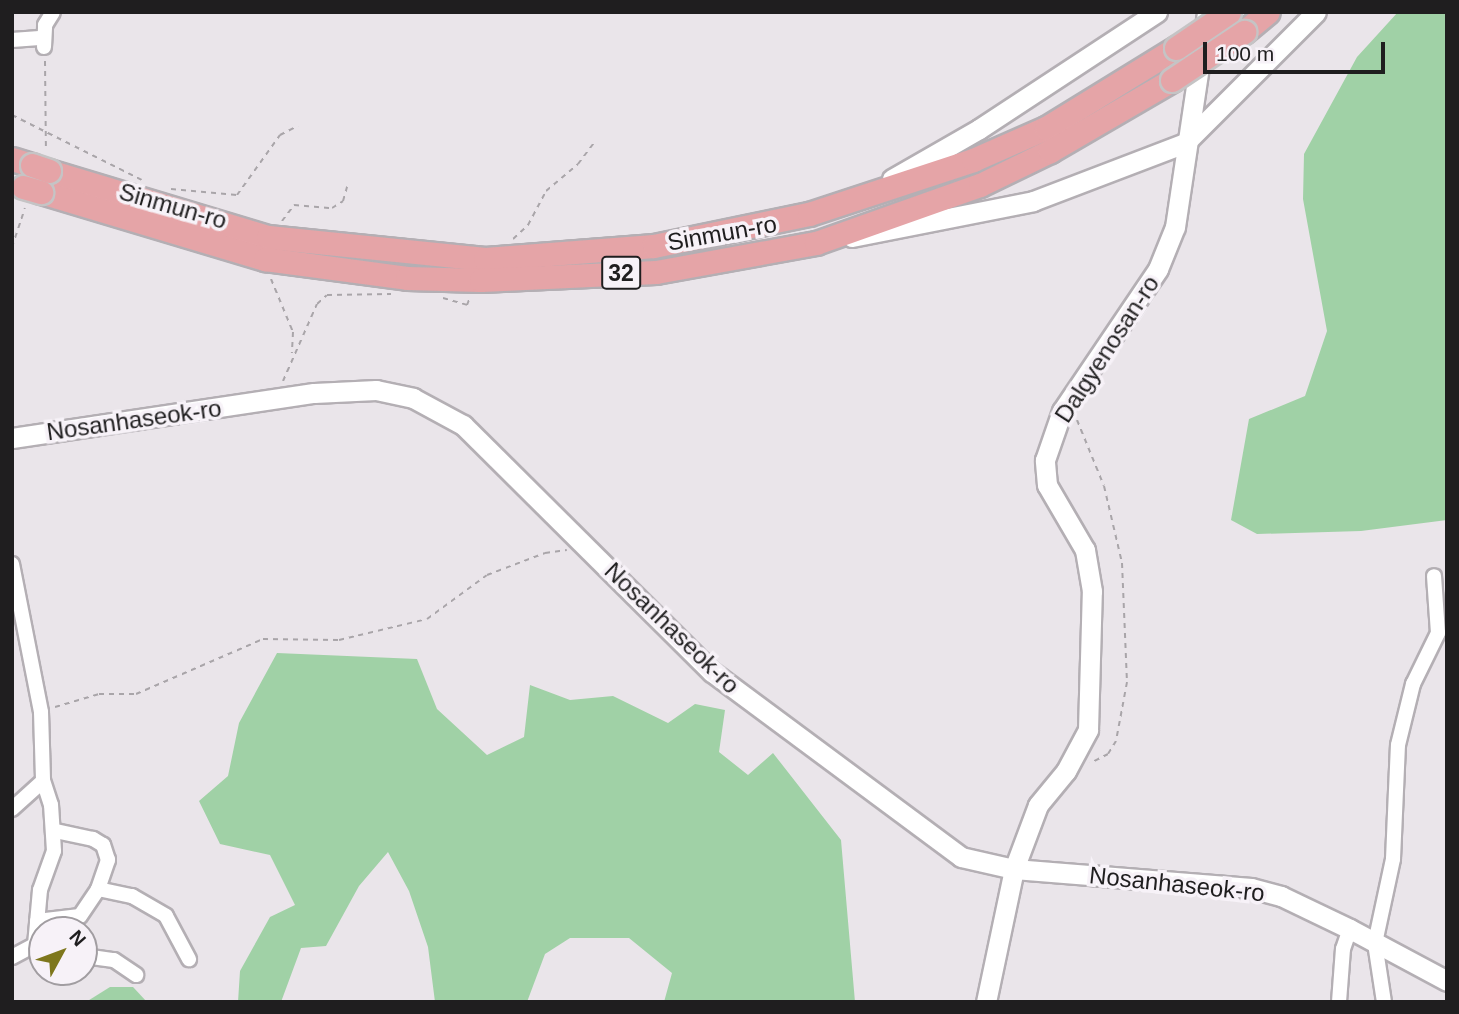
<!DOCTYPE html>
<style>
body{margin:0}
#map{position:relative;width:1459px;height:1014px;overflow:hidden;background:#eae5ea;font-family:Arial,sans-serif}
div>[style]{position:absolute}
.green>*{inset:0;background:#a0d1a6}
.path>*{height:2px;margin-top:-1px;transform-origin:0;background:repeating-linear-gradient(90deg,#a9a5a9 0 5px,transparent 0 10px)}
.roads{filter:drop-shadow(2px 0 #b4afb4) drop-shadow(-2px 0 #b4afb4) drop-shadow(0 2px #b4afb4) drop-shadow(0 -2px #b4afb4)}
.street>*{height:14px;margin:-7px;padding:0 7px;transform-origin:7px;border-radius:7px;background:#fff}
.secondary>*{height:19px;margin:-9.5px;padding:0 9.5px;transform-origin:9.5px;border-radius:9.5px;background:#fff}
.primary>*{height:23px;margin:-11.5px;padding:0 11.5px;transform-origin:11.5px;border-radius:11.5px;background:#e5a4a7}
.bridges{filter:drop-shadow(2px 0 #c5c4c5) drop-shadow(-2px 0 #c5c4c5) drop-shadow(0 2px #c5c4c5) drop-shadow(0 -2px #c5c4c5)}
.primary-bridge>*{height:23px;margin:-11.5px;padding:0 11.5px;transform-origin:11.5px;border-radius:11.5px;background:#e5a4a7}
span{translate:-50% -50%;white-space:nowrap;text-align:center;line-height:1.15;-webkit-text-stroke:7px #f7f2f8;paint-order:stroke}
.shield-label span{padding:2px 5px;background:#f7f2f8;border:2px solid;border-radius:5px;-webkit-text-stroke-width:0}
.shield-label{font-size:23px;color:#1f1e1f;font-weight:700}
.street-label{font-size:24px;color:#1f1e1f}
.frame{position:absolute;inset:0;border:14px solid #1f1e1f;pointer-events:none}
.north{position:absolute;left:28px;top:916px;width:70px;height:70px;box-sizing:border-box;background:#f7f2f8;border:2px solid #a19da1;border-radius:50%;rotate:49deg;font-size:19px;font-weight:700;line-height:28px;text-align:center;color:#1f1e1f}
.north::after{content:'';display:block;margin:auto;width:24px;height:32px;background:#7e771c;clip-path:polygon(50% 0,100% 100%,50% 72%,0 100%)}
.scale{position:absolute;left:1203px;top:42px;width:182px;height:32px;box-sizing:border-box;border:4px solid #1f1e1f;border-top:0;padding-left:9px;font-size:21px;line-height:24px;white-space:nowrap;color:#1f1e1f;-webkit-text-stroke:5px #f7f2f8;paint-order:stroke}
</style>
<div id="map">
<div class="green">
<div style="clip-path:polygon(1398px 12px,1447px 12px,1447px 520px,1361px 531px,1257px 534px,1231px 520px,1249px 419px,1305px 396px,1327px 331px,1303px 199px,1304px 154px,1357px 57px)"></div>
<div style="clip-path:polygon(277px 653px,417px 659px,437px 709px,487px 755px,524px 737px,530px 685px,570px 700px,613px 696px,668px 723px,695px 704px,725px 710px,719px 752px,748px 775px,773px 753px,841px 840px,855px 1002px,664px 1002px,672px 973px,629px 938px,570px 938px,545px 954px,527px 1002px,435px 1002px,428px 947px,409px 891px,388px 852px,359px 886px,326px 946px,301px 948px,281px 1002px,238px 1002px,240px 971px,270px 917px,295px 905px,270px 855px,220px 844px,199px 801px,228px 776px,239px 723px)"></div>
<div style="clip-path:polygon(110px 987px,133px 987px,147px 1002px,86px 1002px)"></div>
</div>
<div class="path">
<div style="left:45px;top:61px;width:89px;rotate:89.4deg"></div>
<div style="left:12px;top:115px;width:145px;rotate:26.6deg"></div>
<div style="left:171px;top:189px;width:66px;rotate:5.2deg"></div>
<div style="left:237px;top:195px;width:74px;rotate:-54.4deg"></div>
<div style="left:280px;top:135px;width:20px;rotate:-27deg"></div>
<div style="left:282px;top:221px;width:20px;rotate:-53deg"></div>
<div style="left:294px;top:205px;width:38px;rotate:5deg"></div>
<div style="left:332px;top:208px;width:13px;rotate:-32deg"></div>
<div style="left:343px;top:201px;width:15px;rotate:-74deg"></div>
<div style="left:513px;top:239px;width:21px;rotate:-43deg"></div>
<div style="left:528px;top:225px;width:38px;rotate:-62deg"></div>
<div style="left:546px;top:191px;width:42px;rotate:-40.2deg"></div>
<div style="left:578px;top:164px;width:26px;rotate:-53deg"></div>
<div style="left:12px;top:247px;width:41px;rotate:-71.6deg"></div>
<div style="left:271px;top:279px;width:57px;rotate:67.5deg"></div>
<div style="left:293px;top:332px;width:21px;rotate:93deg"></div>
<div style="left:443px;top:298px;width:25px;rotate:16deg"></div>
<div style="left:467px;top:305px;width:9px;rotate:-69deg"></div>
<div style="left:283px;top:381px;width:84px;rotate:-66.2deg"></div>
<div style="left:317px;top:304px;width:13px;rotate:-42deg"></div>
<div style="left:327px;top:295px;width:64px;rotate:-0.9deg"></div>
<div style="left:1077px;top:420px;width:71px;rotate:67.8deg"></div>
<div style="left:1104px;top:486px;width:79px;rotate:76.8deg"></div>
<div style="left:1122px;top:563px;width:119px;rotate:87.6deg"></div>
<div style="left:1127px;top:682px;width:60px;rotate:100.6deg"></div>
<div style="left:1116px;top:741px;width:15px;rotate:122deg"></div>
<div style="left:1108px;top:754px;width:20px;rotate:153deg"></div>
<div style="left:55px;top:707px;width:46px;rotate:-16.5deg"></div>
<div style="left:99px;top:694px;width:37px"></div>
<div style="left:136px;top:694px;width:138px;rotate:-23.4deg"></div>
<div style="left:263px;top:639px;width:76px;rotate:0.8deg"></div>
<div style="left:339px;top:640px;width:90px;rotate:-13.4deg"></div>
<div style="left:427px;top:619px;width:74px;rotate:-36.3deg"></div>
<div style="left:487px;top:575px;width:62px;rotate:-20.8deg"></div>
<div style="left:545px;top:553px;width:22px;rotate:-8deg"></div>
</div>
<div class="roads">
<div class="street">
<div style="left:12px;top:40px;width:31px;rotate:-4deg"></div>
<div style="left:44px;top:47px;width:22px;rotate:-87deg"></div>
<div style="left:45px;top:25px;width:15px;rotate:-58deg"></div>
<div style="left:12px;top:564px;width:151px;rotate:78.9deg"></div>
<div style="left:41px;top:712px;width:69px;rotate:88.3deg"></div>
<div style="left:43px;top:781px;width:42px;rotate:137.9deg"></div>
<div style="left:98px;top:889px;width:35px;rotate:12deg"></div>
<div style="left:132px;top:896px;width:39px;rotate:30deg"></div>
<div style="left:166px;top:916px;width:49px;rotate:61.9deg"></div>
<div style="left:37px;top:921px;width:43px;rotate:-6.6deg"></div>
<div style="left:80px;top:916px;width:32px;rotate:-56deg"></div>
<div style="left:98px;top:889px;width:31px;rotate:-71deg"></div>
<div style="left:108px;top:860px;width:16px;rotate:-108deg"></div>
<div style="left:103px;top:845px;width:12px;rotate:-149deg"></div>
<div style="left:93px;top:839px;width:40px;rotate:-168deg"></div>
<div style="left:84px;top:956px;width:30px;rotate:8deg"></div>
<div style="left:114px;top:960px;width:27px;rotate:34deg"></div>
<div style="left:12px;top:957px;width:26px;rotate:-28deg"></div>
<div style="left:35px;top:945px;width:55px;rotate:-84.8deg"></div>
<div style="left:40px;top:890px;width:41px;rotate:-70.3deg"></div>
<div style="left:54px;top:851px;width:46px;rotate:-93.7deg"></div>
<div style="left:51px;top:805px;width:25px;rotate:-108deg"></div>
<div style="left:1339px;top:1002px;width:53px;rotate:-85.7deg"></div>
<div style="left:1343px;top:949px;width:21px;rotate:-71deg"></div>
<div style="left:1384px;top:1002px;width:60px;rotate:-98.7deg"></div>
<div style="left:1375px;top:943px;width:86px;rotate:-77.9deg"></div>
<div style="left:1393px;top:859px;width:114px;rotate:-87.5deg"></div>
<div style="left:1398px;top:745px;width:63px;rotate:-76.2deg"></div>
<div style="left:1413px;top:684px;width:57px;rotate:-63.9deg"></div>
<div style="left:1438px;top:633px;width:57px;rotate:-94deg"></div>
</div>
<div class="secondary">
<div style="left:892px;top:179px;width:100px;rotate:-29.9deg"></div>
<div style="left:979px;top:129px;width:213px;rotate:-33.3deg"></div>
<div style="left:852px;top:237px;width:185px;rotate:-11.2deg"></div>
<div style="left:1033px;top:201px;width:163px;rotate:-20.9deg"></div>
<div style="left:1185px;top:143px;width:185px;rotate:-45deg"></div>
<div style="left:12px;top:438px;width:305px;rotate:-8.5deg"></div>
<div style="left:314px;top:393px;width:62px;rotate:-2.8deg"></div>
<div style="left:376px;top:390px;width:38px;rotate:12deg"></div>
<div style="left:413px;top:398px;width:57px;rotate:28.4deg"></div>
<div style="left:463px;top:425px;width:351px;rotate:44.8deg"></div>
<div style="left:712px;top:672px;width:310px;rotate:36.6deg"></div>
<div style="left:961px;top:857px;width:54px;rotate:12.8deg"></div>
<div style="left:1014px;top:869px;width:238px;rotate:4.6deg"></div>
<div style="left:1251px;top:888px;width:31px;rotate:15deg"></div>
<div style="left:1281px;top:896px;width:76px;rotate:25.6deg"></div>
<div style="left:1350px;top:929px;width:110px;rotate:28.2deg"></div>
<div style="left:986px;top:1002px;width:136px;rotate:-78.1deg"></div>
<div style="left:1014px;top:869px;width:68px;rotate:-69.4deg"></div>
<div style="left:1038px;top:805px;width:44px;rotate:-50.5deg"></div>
<div style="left:1066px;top:771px;width:47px;rotate:-61.8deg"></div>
<div style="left:1088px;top:730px;width:139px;rotate:-88.4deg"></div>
<div style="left:1092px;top:591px;width:42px;rotate:-99.7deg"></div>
<div style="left:1085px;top:550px;width:75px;rotate:-120.3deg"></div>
<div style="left:1047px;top:485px;width:25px;rotate:-95deg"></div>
<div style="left:1045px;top:460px;width:52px;rotate:-70.9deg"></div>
<div style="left:1062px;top:411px;width:171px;rotate:-55.9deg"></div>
<div style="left:1158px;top:269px;width:45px;rotate:-68deg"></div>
<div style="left:1175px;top:227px;width:217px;rotate:-81.5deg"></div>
</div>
<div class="primary">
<div style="left:1244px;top:32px;width:31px;rotate:-40deg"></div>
<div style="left:12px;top:159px;width:21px;rotate:17deg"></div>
<div style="left:49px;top:171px;width:229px;rotate:16.8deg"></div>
<div style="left:268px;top:237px;width:218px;rotate:5.8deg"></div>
<div style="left:485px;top:259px;width:169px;rotate:-4.4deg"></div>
<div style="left:654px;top:246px;width:158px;rotate:-11.7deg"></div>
<div style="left:809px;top:214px;width:173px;rotate:-18.2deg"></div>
<div style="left:973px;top:160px;width:80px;rotate:-23.7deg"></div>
<div style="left:1046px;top:128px;width:153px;rotate:-31.6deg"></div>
<div style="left:41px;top:192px;width:234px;rotate:16.7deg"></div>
<div style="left:265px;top:259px;width:143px;rotate:7.6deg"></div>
<div style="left:407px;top:278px;width:74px;rotate:1.5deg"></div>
<div style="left:481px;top:280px;width:175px;rotate:-2.6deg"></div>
<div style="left:656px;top:272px;width:163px;rotate:-10.3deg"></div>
<div style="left:816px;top:243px;width:174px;rotate:-19.5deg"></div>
<div style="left:980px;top:185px;width:78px;rotate:-25.9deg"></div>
<div style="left:1050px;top:151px;width:141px;rotate:-30.2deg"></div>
</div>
</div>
<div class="bridges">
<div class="primary-bridge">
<div style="left:1176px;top:48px;width:64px;rotate:-34.2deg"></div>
<div style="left:1172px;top:80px;width:87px;rotate:-33.7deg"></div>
<div style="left:32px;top:165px;width:18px;rotate:19deg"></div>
<div style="left:23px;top:187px;width:19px;rotate:16deg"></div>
</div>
</div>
<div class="shield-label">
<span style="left:621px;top:273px">32</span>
</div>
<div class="street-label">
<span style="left:173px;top:206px;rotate:16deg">Sinmun-ro</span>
<span style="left:722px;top:233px;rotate:-10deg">Sinmun-ro</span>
<span style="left:1107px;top:349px;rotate:-57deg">Dalgyenosan-ro</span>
<span style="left:134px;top:420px;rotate:-8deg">Nosanhaseok-ro</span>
<span style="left:672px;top:628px;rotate:44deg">Nosanhaseok-ro</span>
<span style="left:1177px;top:884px;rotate:6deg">Nosanhaseok-ro</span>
</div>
<div class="frame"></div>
<div class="north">N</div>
<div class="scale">100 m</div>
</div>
